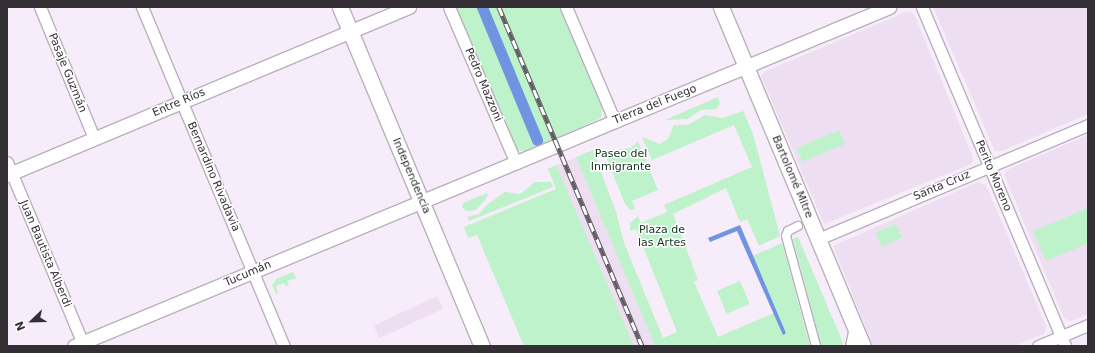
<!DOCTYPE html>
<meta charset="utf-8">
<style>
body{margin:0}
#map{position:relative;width:1095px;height:353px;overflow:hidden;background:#f7ecf9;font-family:"DejaVu Sans",sans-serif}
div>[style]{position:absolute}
.built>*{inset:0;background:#eedef1;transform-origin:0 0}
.green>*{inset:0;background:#bdf2ca;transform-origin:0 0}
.water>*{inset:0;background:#7194e2}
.canal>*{height:11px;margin:-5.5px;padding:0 5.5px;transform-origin:5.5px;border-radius:5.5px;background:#7194e2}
.roads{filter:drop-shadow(1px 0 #bab0bc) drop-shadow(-1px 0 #bab0bc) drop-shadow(0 1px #bab0bc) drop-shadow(0 -1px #bab0bc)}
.pedestrian>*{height:8px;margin:-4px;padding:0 4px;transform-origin:4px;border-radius:4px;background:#fff}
.minor>*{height:11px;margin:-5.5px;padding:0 5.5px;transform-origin:5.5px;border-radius:5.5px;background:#fff}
.tertiary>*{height:13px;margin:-6.5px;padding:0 6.5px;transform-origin:6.5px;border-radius:6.5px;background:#fff}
.secondary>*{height:15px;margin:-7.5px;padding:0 7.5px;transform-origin:7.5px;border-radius:7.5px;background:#fff}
.rail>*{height:4.5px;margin-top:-2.25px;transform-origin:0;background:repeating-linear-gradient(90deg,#fff 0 9px,#615c63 0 18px);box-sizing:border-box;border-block:1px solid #615c63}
span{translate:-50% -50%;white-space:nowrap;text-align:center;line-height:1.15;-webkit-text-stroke:3px #fff;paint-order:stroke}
.street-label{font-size:11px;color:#332f34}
.park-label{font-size:11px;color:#0f341c}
.frame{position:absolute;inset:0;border:8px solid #332f34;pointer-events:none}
.north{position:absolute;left:12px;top:301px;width:40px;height:40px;-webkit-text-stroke:3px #fff;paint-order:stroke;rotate:247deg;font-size:11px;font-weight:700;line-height:16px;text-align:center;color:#332f34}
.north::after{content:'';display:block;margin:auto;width:14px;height:18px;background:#332f34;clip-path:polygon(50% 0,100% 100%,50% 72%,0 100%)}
</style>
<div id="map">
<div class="built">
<div style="clip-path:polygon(933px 7px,1088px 7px,1088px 114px,1002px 151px,995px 151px)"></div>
<div style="clip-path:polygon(906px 12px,911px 12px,915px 16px,974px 160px,971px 164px,824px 224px,761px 76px,764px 72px)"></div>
<div style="clip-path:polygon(1088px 135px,1088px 314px,1070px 321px,1064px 318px,1004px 174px,1009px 169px)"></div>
<div style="clip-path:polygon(576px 157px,655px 346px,634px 346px,556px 165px)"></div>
<div style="clip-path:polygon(978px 182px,986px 185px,1046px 326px,1045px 333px,1015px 346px,873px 346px,833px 246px)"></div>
<div style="left:437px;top:296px;width:14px;height:70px;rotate:65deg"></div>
</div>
<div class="green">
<div style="clip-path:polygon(456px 7px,559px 7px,602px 108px,601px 118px,526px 152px,518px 150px)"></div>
<div style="clip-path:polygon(718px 97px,720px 104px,716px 109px,701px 110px,688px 119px,665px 120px)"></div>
<div style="clip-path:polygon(743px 111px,753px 134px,780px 236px,759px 246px,747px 219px,740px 222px,726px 188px,673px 214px,698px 280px,694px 282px,718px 337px,774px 313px,783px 334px,786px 333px,753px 256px,782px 243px,810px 346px,655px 346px,576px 157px,593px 150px,617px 215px,624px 243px,663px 338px,677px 332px,636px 229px,630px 231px,630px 223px,638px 216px,641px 223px,667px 212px,664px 205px,752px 167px,734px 125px,652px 160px,642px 137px,660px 144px,668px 139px,674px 125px,688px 125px,705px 115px,723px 118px)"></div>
<div style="left:839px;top:130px;width:15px;height:46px;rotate:67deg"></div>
<div style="clip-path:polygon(638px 141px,658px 190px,632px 201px,635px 209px,630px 210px,625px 204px,604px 152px,631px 148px)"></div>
<div style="clip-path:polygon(556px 165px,634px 346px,524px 346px,477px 235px,468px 238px,464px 227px,556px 189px,548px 169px)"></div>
<div style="clip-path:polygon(535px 182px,551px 182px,553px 187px,469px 221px,467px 217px,479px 214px,488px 204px,505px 192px,520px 194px)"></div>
<div style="clip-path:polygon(487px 193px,488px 196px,476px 210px,467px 211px,462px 207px,463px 203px)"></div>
<div style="clip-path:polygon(1088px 208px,1088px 243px,1046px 261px,1033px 231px)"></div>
<div style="left:896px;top:224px;width:15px;height:22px;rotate:67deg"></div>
<div style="clip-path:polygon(798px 237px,841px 338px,843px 346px,821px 346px,793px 239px)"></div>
<div style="clip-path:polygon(293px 272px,296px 278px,287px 281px,289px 285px,286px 286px,284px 283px,276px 286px,278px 293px,276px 294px,272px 285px,276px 279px)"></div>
<div style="left:740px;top:281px;width:25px;height:25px;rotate:67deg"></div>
</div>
<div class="water">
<div style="clip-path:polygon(740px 225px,786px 333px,783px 335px,737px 231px,710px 242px,708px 238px)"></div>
</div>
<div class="canal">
<div style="left:482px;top:7px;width:144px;rotate:67.5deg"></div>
</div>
<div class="roads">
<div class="pedestrian">
<div style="left:798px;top:226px;width:11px;rotate:153deg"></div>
<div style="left:788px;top:231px;width:5px;rotate:112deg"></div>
<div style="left:786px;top:236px;width:114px;rotate:74.7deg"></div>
</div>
<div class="minor">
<div style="left:40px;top:7px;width:142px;rotate:67.6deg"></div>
<div style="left:142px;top:7px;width:368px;rotate:67.3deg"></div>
<div style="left:449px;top:7px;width:170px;rotate:66.8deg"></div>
<div style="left:566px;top:7px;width:125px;rotate:66.9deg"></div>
<div style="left:922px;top:7px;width:368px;rotate:67.1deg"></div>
<div style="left:7px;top:162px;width:199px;rotate:67.3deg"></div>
<div style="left:818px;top:239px;width:293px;rotate:-22.9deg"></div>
<div style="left:851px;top:346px;width:19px;rotate:-78deg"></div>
<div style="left:1038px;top:346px;width:54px;rotate:-22.8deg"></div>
</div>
<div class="tertiary">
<div style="left:7px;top:175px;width:436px;rotate:-22.7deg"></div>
<div style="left:74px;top:346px;width:883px;rotate:-22.58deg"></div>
</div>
<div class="secondary">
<div style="left:340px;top:7px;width:368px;rotate:67.3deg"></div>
<div style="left:721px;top:7px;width:368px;rotate:67.3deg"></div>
</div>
</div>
<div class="rail">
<div style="left:499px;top:7px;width:368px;rotate:67.1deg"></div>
</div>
<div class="street-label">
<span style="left:67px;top:73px;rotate:68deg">Pasaje Guzmán</span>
<span style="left:483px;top:85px;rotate:67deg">Pedro Mazzoni</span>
<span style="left:179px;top:103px;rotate:-23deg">Entre Ríos</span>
<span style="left:655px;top:105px;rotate:-22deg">Tierra del Fuego</span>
<span style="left:411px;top:176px;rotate:67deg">Independencia</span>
<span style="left:993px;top:176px;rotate:67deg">Perito Moreno</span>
<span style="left:213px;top:177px;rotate:67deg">Bernardino Rivadavia</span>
<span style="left:792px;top:177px;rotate:67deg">Bartolomé Mitre</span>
<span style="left:942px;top:186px;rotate:-23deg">Santa Cruz</span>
<span style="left:45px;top:254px;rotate:67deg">Juan Bautista Alberdi</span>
<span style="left:248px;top:274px;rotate:-23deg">Tucumán</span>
</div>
<div class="park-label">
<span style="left:621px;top:161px">Paseo del<br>Inmigrante</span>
<span style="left:662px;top:237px">Plaza de<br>las Artes</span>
</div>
<div class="frame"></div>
<div class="north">N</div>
</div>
